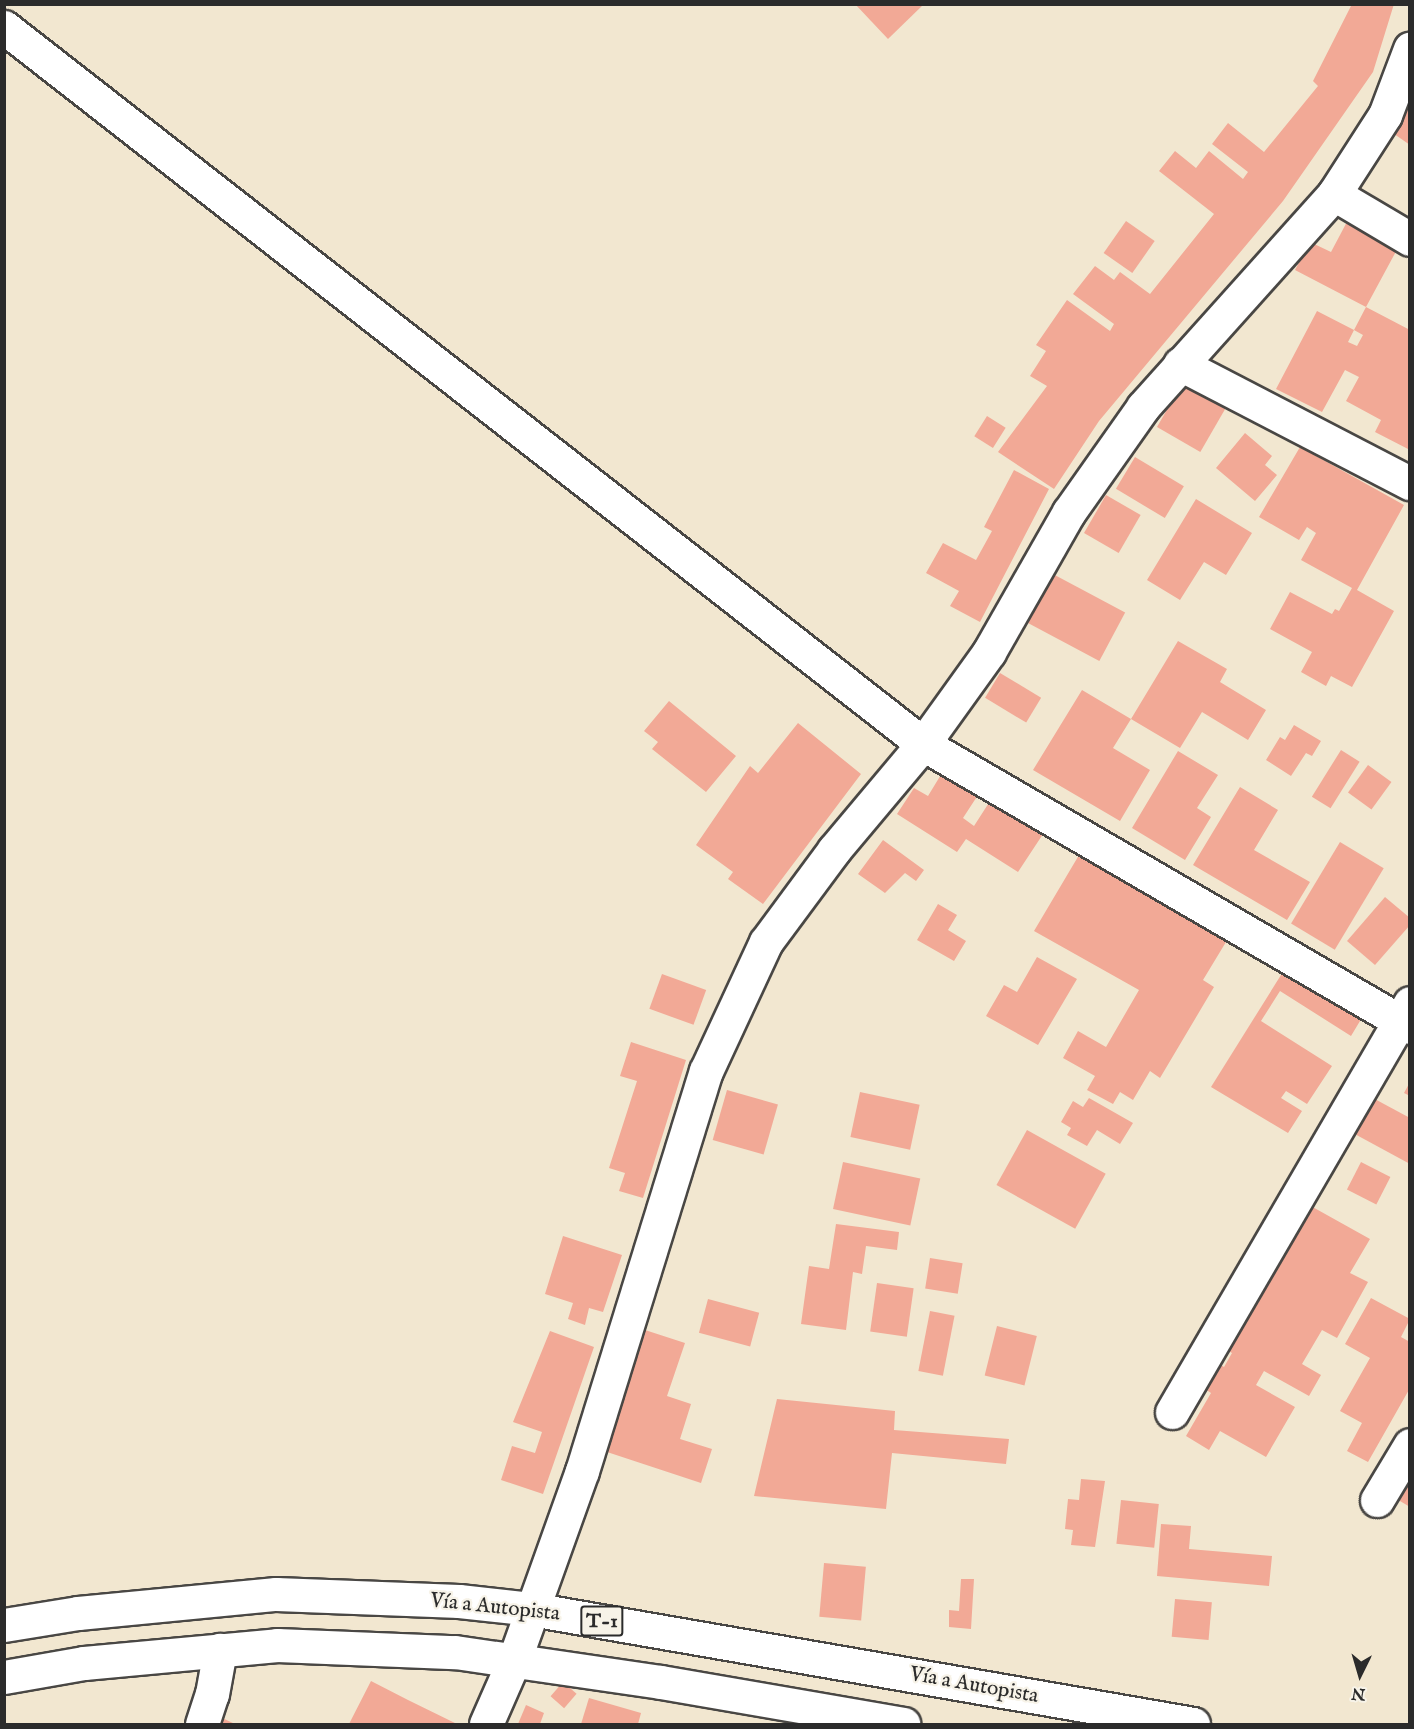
<!DOCTYPE html>
<meta charset="utf-8">
<style>
body{margin:0}
#map{position:relative;width:1414px;height:1729px;overflow:hidden;background:#f2e7d0;font-family:"IM FELL English",serif}
div>[style]{position:absolute}
.building>*{inset:0;background:#f2a996;transform-origin:0 0}
.roads{filter:drop-shadow(2px 0 #494744) drop-shadow(-2px 0 #494744) drop-shadow(0 2px #494744) drop-shadow(0 -2px #494744)}
.minor>*{height:33px;margin:-16.5px;padding:0 16.5px;transform-origin:16.5px;border-radius:16.5px;background:#fff}
.trunk>*{height:33px;margin:-16.5px;padding:0 16.5px;transform-origin:16.5px;border-radius:16.5px;background:#fff}
span{translate:-50% -50%;white-space:nowrap;text-align:center;line-height:1.15;-webkit-text-stroke:4.5px #f7f3e8;paint-order:stroke}
.shield-label span{padding:2px 4px;background:#f7f3e8;border:2px solid;border-radius:4px;-webkit-text-stroke-width:0}
.shield-label{font-size:20px;color:#2b2b2b;font-weight:700}
.street-label{font-size:21px;color:#2b2b2b}
.frame{position:absolute;inset:0;border:6px solid #2b2b2b;pointer-events:none}
.north{position:absolute;left:1330px;top:1645px;width:60px;height:60px;-webkit-text-stroke:4px #f7f3e8;paint-order:stroke;rotate:185deg;font-size:16px;font-weight:700;line-height:24px;text-align:center;color:#2b2b2b}
.north::after{content:'';display:block;margin:auto;width:21px;height:27px;background:#2b2b2b;clip-path:polygon(50% 0,100% 100%,50% 72%,0 100%)}
</style>
<div id="map">
<div class="building">
<div style="clip-path:polygon(855px 4px,924px 4px,888px 39px)"></div>
<div style="clip-path:polygon(1352px 4px,1394px 4px,1373px 72px,1283px 201px,1099px 421px,1054px 489px,998px 452px,1047px 386px,1030px 376px,1046px 351px,1036px 345px,1067px 300px,1110px 331px,1114px 324px,1073px 294px,1095px 266px,1114px 280px,1120px 272px,1150px 294px,1214px 214px,1159px 171px,1175px 151px,1196px 168px,1209px 151px,1243px 179px,1248px 172px,1212px 144px,1228px 123px,1264px 152px,1318px 86px,1313px 81px)"></div>
<div style="clip-path:polygon(1410px 96px,1410px 145px,1387px 129px)"></div>
<div style="clip-path:polygon(1349px 218px,1400px 244px,1366px 307px,1410px 330px,1410px 450px,1375px 432px,1381px 420px,1346px 401px,1359px 377px,1345px 370px,1322px 412px,1276px 389px,1317px 311px,1354px 330px,1348px 342px,1357px 346px,1363px 335px,1354px 330px,1366px 307px,1295px 270px,1310px 242px,1331px 252px)"></div>
<div style="left:1126px;top:221px;width:35px;height:39px;rotate:35deg"></div>
<div style="left:1183px;top:382px;width:50px;height:52px;rotate:30deg"></div>
<div style="left:987px;top:416px;width:22px;height:24px;rotate:32deg"></div>
<div style="clip-path:polygon(1245px 433px,1272px 456px,1265px 465px,1277px 475px,1255px 501px,1216px 468px)"></div>
<div style="clip-path:polygon(1300px 447px,1404px 505px,1357px 590px,1394px 611px,1352px 687px,1331px 676px,1326px 686px,1301px 672px,1312px 652px,1270px 629px,1290px 592px,1332px 614px,1335px 609px,1339px 611px,1352px 588px,1301px 560px,1316px 533px,1307px 527px,1299px 540px,1259px 517px)"></div>
<div style="left:1135px;top:457px;width:57px;height:37px;rotate:31deg"></div>
<div style="clip-path:polygon(1014px 470px,1049px 489px,980px 622px,950px 606px,959px 591px,926px 573px,943px 543px,976px 560px,992px 531px,984px 527px)"></div>
<div style="left:1106px;top:495px;width:40px;height:44px;rotate:30deg"></div>
<div style="clip-path:polygon(1196px 499px,1252px 533px,1226px 575px,1204px 562px,1180px 600px,1147px 580px)"></div>
<div style="left:1051px;top:573px;width:84px;height:55px;rotate:28deg"></div>
<div style="clip-path:polygon(1178px 641px,1227px 669px,1220px 682px,1266px 710px,1248px 740px,1202px 712px,1180px 748px,1131px 719px,1113px 748px,1150px 770px,1120px 821px,1033px 770px,1082px 690px,1131px 719px)"></div>
<div style="left:1000px;top:673px;width:48px;height:29px;rotate:31deg"></div>
<div style="clip-path:polygon(669px 701px,736px 756px,706px 792px,652px 749px,658px 742px,644px 731px)"></div>
<div style="clip-path:polygon(798px 723px,861px 774px,763px 904px,728px 879px,733px 872px,696px 845px,750px 766px,758px 773px)"></div>
<div style="clip-path:polygon(1294px 725px,1321px 741px,1312px 756px,1306px 753px,1291px 776px,1266px 760px,1280px 737px,1285px 740px)"></div>
<div style="left:1341px;top:750px;width:22px;height:55px;rotate:32deg"></div>
<div style="clip-path:polygon(1178px 751px,1218px 775px,1197px 808px,1211px 817px,1185px 860px,1132px 828px)"></div>
<div style="left:1368px;top:765px;width:29px;height:34px;rotate:36deg"></div>
<div style="clip-path:polygon(942px 773px,978px 795px,963px 818px,974px 826px,992px 798px,1045px 831px,1018px 872px,966px 839px,957px 852px,897px 814px,914px 788px,928px 796px)"></div>
<div style="clip-path:polygon(1240px 787px,1278px 810px,1254px 850px,1310px 882px,1287px 920px,1193px 865px)"></div>
<div style="clip-path:polygon(883px 840px,924px 870px,916px 881px,905px 873px,885px 893px,858px 874px)"></div>
<div style="left:1340px;top:842px;width:51px;height:95px;rotate:31deg"></div>
<div style="clip-path:polygon(1082px 850px,1229px 937px,1203px 980px,1214px 987px,1160px 1078px,1150px 1071px,1133px 1100px,1120px 1092px,1113px 1104px,1087px 1090px,1095px 1076px,1063px 1058px,1078px 1031px,1106px 1047px,1139px 990px,1034px 931px)"></div>
<div style="clip-path:polygon(1385px 897px,1410px 918px,1410px 925px,1375px 965px,1347px 941px)"></div>
<div style="clip-path:polygon(938px 904px,957px 915px,948px 930px,966px 941px,954px 961px,917px 940px)"></div>
<div style="clip-path:polygon(1037px 957px,1077px 979px,1038px 1045px,986px 1016px,1004px 985px,1017px 992px)"></div>
<div style="clip-path:polygon(1286px 967px,1363px 1016px,1351px 1036px,1280px 991px,1261px 1021px,1332px 1066px,1307px 1104px,1286px 1091px,1281px 1098px,1302px 1111px,1288px 1133px,1211px 1087px)"></div>
<div style="left:662px;top:974px;width:47px;height:37px;rotate:20deg"></div>
<div style="clip-path:polygon(631px 1042px,686px 1060px,643px 1198px,619px 1191px,625px 1173px,609px 1168px,637px 1081px,620px 1076px)"></div>
<div style="clip-path:polygon(1410px 1082px,1410px 1096px,1404px 1093px)"></div>
<div style="left:727px;top:1090px;width:53px;height:52px;rotate:16deg"></div>
<div style="left:860px;top:1092px;width:61px;height:46px;rotate:12deg"></div>
<div style="clip-path:polygon(1371px 1097px,1410px 1118px,1410px 1164px,1351px 1132px)"></div>
<div style="clip-path:polygon(1089px 1098px,1133px 1123px,1120px 1144px,1097px 1130px,1087px 1146px,1067px 1135px,1071px 1128px,1061px 1122px,1073px 1101px,1083px 1107px)"></div>
<div style="left:1027px;top:1130px;width:90px;height:63px;rotate:29deg"></div>
<div style="left:843px;top:1162px;width:79px;height:48px;rotate:12deg"></div>
<div style="left:1361px;top:1162px;width:33px;height:31px;rotate:27deg"></div>
<div style="clip-path:polygon(1309px 1205px,1370px 1239px,1350px 1273px,1368px 1282px,1337px 1338px,1322px 1330px,1302px 1364px,1321px 1375px,1309px 1396px,1264px 1371px,1256px 1385px,1295px 1407px,1266px 1457px,1220px 1431px,1209px 1450px,1186px 1436px,1211px 1393px,1205px 1389px,1219px 1364px,1224px 1367px,1232px 1353px,1227px 1350px)"></div>
<div style="clip-path:polygon(836px 1224px,899px 1232px,897px 1250px,866px 1246px,862px 1274px,853px 1272px,846px 1330px,801px 1324px,809px 1266px,829px 1269px)"></div>
<div style="clip-path:polygon(563px 1236px,622px 1255px,603px 1312px,589px 1308px,585px 1325px,568px 1319px,573px 1303px,545px 1294px)"></div>
<div style="left:930px;top:1258px;width:33px;height:31px;rotate:9deg"></div>
<div style="left:877px;top:1283px;width:37px;height:49px;rotate:8deg"></div>
<div style="clip-path:polygon(1371px 1298px,1410px 1319px,1401px 1337px,1410px 1342px,1410px 1388px,1368px 1462px,1347px 1451px,1362px 1423px,1340px 1411px,1370px 1358px,1345px 1344px)"></div>
<div style="left:708px;top:1299px;width:53px;height:35px;rotate:15deg"></div>
<div style="left:930px;top:1311px;width:25px;height:61px;rotate:11deg"></div>
<div style="left:997px;top:1326px;width:41px;height:51px;rotate:14deg"></div>
<div style="clip-path:polygon(645px 1330px,685px 1343px,667px 1396px,691px 1404px,680px 1439px,712px 1449px,701px 1483px,604px 1451px)"></div>
<div style="clip-path:polygon(550px 1331px,594px 1347px,543px 1494px,501px 1480px,512px 1446px,535px 1453px,542px 1432px,513px 1422px)"></div>
<div style="clip-path:polygon(777px 1399px,895px 1411px,894px 1430px,1009px 1439px,1006px 1464px,892px 1453px,886px 1509px,754px 1496px)"></div>
<div style="clip-path:polygon(1410px 1473px,1410px 1507px,1395px 1498px)"></div>
<div style="clip-path:polygon(1081px 1479px,1105px 1481px,1095px 1547px,1071px 1545px,1073px 1530px,1065px 1529px,1068px 1499px,1079px 1500px)"></div>
<div style="left:1121px;top:1500px;width:38px;height:44px;rotate:6deg"></div>
<div style="clip-path:polygon(1161px 1524px,1191px 1526px,1189px 1549px,1272px 1556px,1269px 1586px,1157px 1576px)"></div>
<div style="left:824px;top:1563px;width:42px;height:54px;rotate:5deg"></div>
<div style="clip-path:polygon(961px 1579px,974px 1579px,971px 1629px,949px 1627px,949px 1610px,959px 1611px)"></div>
<div style="left:1175px;top:1599px;width:37px;height:38px;rotate:5deg"></div>
<div style="clip-path:polygon(371px 1681px,408px 1700px,457px 1724px,349px 1724px)"></div>
<div style="left:563px;top:1682px;width:18px;height:19px;rotate:41deg"></div>
<div style="clip-path:polygon(589px 1698px,641px 1713px,638px 1724px,581px 1724px)"></div>
<div style="clip-path:polygon(526px 1705px,544px 1713px,540px 1724px,518px 1724px)"></div>
<div style="clip-path:polygon(218px 1716px,235px 1724px,214px 1724px)"></div>
</div>
<div class="roads">
<div class="minor">
<div style="left:4px;top:27px;width:1166px;rotate:37.96deg"></div>
<div style="left:923px;top:744px;width:563px;rotate:30.16deg"></div>
<div style="left:1334px;top:194px;width:88px;rotate:30.6deg"></div>
<div style="left:1180px;top:364px;width:259px;rotate:27.4deg"></div>
<div style="left:1172px;top:1412px;width:473px;rotate:-59.8deg"></div>
<div style="left:1377px;top:1500px;width:64px;rotate:-59deg"></div>
<div style="left:202px;top:1724px;width:32px;rotate:-72deg"></div>
<div style="left:212px;top:1694px;width:45px;rotate:-79.7deg"></div>
<div style="left:486px;top:1724px;width:72px;rotate:-66.3deg"></div>
<div style="left:515px;top:1658px;width:199px;rotate:-70.3deg"></div>
<div style="left:582px;top:1471px;width:419px;rotate:-72.8deg"></div>
<div style="left:706px;top:1071px;width:142px;rotate:-65.1deg"></div>
<div style="left:766px;top:942px;width:114px;rotate:-53.5deg"></div>
<div style="left:834px;top:850px;width:138px;rotate:-50deg"></div>
<div style="left:923px;top:744px;width:113px;rotate:-54.3deg"></div>
<div style="left:989px;top:652px;width:161px;rotate:-60.3deg"></div>
<div style="left:1069px;top:512px;width:128px;rotate:-54.8deg"></div>
<div style="left:1143px;top:407px;width:286px;rotate:-48.1deg"></div>
<div style="left:1334px;top:194px;width:94px;rotate:-57.2deg"></div>
<div style="left:1385px;top:115px;width:71px;rotate:-69.3deg"></div>
</div>
<div class="trunk">
<div style="left:4px;top:1625px;width:75px;rotate:-9.2deg"></div>
<div style="left:78px;top:1613px;width:199px;rotate:-5.5deg"></div>
<div style="left:276px;top:1594px;width:183px;rotate:2.2deg"></div>
<div style="left:459px;top:1601px;width:72px;rotate:6.3deg"></div>
<div style="left:531px;top:1609px;width:672px;rotate:9.85deg"></div>
<div style="left:4px;top:1677px;width:81px;rotate:-9.9deg"></div>
<div style="left:84px;top:1663px;width:194px;rotate:-5.3deg"></div>
<div style="left:277px;top:1645px;width:178px;rotate:2.3deg"></div>
<div style="left:455px;top:1652px;width:208px;rotate:8.3deg"></div>
<div style="left:661px;top:1682px;width:246px;rotate:9.8deg"></div>
</div>
</div>
<div class="shield-label">
<span style="left:602px;top:1621px">T-1</span>
</div>
<div class="street-label">
<span style="left:495px;top:1608px;rotate:6deg">Vía a Autopista</span>
<span style="left:974px;top:1686px;rotate:10deg">Vía a Autopista</span>
</div>
<div class="frame"></div>
<div class="north">N</div>
</div>
